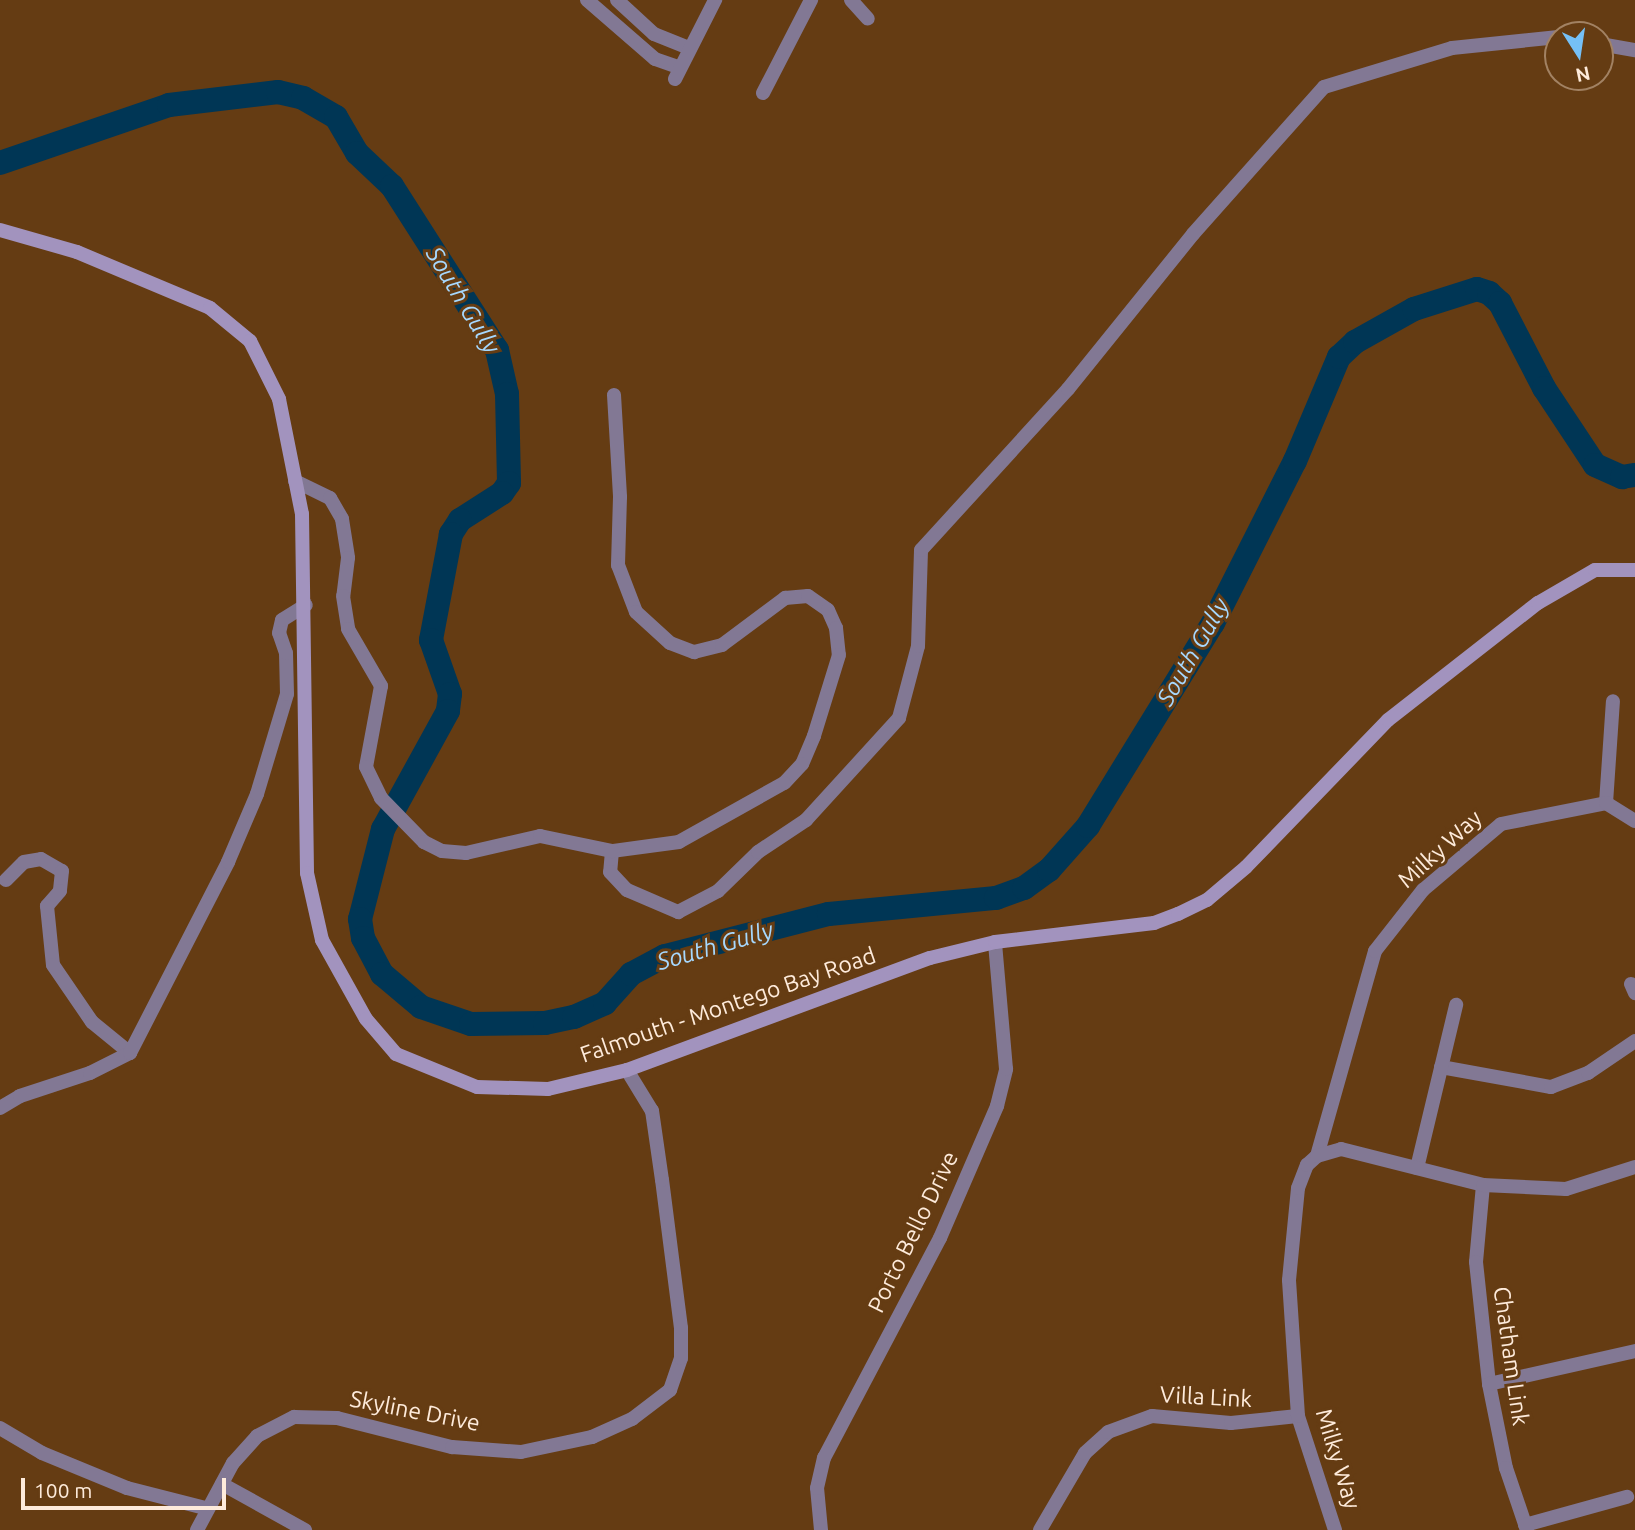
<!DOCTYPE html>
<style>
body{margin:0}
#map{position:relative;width:1635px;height:1530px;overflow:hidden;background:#653c13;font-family:Ubuntu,sans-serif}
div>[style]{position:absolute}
.river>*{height:24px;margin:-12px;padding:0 12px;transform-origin:12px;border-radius:12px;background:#003655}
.minor>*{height:14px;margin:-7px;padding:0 7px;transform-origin:7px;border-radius:7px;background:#827894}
.secondary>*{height:14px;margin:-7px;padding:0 7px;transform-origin:7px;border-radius:7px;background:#a293be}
span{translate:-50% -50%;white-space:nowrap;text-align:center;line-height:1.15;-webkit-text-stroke:6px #653c13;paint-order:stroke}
.street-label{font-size:23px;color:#feebdb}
.water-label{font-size:24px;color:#a6d8fe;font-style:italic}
.north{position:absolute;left:1544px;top:21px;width:70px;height:70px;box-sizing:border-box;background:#653c13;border:2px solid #a28263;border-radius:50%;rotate:168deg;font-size:19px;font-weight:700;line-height:28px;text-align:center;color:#feebdb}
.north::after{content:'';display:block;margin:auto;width:24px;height:32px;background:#75c0f6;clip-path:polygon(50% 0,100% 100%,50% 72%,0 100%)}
.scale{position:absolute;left:21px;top:1478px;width:205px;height:32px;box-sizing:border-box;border:4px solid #feebdb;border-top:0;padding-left:9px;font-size:21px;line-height:24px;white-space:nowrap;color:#feebdb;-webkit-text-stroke:5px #653c13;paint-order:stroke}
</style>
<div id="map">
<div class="river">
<div style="left:0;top:163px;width:179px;rotate:-18.9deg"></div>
<div style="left:169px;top:105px;width:110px;rotate:-6.8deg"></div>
<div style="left:278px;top:92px;width:26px;rotate:13deg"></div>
<div style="left:303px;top:98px;width:38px;rotate:30deg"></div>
<div style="left:336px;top:117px;width:42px;rotate:59.7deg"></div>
<div style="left:357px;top:153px;width:48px;rotate:43.3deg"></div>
<div style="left:392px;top:186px;width:195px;rotate:57.4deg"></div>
<div style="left:497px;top:350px;width:45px;rotate:77.2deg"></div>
<div style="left:507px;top:394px;width:89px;rotate:88.7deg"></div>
<div style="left:509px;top:483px;width:12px;rotate:125deg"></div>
<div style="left:502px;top:493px;width:50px;rotate:147.3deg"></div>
<div style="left:460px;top:520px;width:17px;rotate:123deg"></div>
<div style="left:451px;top:534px;width:108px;rotate:100.7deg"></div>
<div style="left:431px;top:640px;width:57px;rotate:70.6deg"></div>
<div style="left:450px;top:694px;width:17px;rotate:97deg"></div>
<div style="left:448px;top:711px;width:135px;rotate:118.8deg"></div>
<div style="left:383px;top:829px;width:93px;rotate:104.3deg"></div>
<div style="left:360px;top:919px;width:19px;rotate:81deg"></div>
<div style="left:363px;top:938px;width:41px;rotate:62.2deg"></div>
<div style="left:382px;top:974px;width:51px;rotate:40.2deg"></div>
<div style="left:421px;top:1007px;width:53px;rotate:18.8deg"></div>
<div style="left:471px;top:1024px;width:74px;rotate:-0.8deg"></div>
<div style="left:545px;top:1023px;width:30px;rotate:-12deg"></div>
<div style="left:574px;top:1017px;width:34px;rotate:-24deg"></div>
<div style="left:605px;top:1003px;width:39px;rotate:-48deg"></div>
<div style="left:631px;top:974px;width:38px;rotate:-28deg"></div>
<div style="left:665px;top:956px;width:169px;rotate:-14.4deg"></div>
<div style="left:829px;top:914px;width:168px;rotate:-5.5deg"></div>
<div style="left:996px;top:898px;width:30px;rotate:-20deg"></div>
<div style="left:1024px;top:888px;width:31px;rotate:-36deg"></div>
<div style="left:1049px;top:870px;width:59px;rotate:-48.4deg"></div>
<div style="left:1088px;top:826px;width:238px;rotate:-58.4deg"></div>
<div style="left:1213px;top:623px;width:182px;rotate:-63.2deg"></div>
<div style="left:1295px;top:461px;width:113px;rotate:-67.1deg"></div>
<div style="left:1339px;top:357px;width:22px;rotate:-43deg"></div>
<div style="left:1355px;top:342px;width:68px;rotate:-29.2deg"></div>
<div style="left:1414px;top:309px;width:66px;rotate:-17.6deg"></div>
<div style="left:1477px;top:289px;width:13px;rotate:18deg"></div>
<div style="left:1489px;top:293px;width:15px;rotate:42deg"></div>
<div style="left:1500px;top:303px;width:96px;rotate:62.6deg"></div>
<div style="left:1544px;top:388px;width:92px;rotate:56.5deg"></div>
<div style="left:1595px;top:465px;width:30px;rotate:24deg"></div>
<div style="left:1622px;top:477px;width:13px;rotate:-9deg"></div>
</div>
<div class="minor">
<div style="left:587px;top:0;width:90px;rotate:40.9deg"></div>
<div style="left:655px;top:59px;width:24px;rotate:19deg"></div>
<div style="left:617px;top:0;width:50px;rotate:42.6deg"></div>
<div style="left:654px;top:34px;width:37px;rotate:22deg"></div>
<div style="left:851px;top:0;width:25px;rotate:48deg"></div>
<div style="left:1600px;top:44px;width:36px;rotate:10deg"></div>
<div style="left:675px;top:79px;width:89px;rotate:-63.1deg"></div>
<div style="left:763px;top:93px;width:105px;rotate:-62.7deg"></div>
<div style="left:614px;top:395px;width:102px;rotate:86.6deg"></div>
<div style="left:620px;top:497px;width:68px;rotate:91.7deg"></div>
<div style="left:618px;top:565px;width:50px;rotate:69deg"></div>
<div style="left:636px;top:612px;width:46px;rotate:42.4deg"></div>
<div style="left:670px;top:643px;width:26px;rotate:21deg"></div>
<div style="left:694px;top:652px;width:29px;rotate:-14deg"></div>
<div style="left:722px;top:645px;width:79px;rotate:-36.7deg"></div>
<div style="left:785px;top:598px;width:23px;rotate:-5deg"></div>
<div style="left:808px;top:596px;width:24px;rotate:35deg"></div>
<div style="left:828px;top:610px;width:20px;rotate:66deg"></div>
<div style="left:836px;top:628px;width:27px;rotate:84deg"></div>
<div style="left:839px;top:655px;width:85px;rotate:107.2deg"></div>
<div style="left:814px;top:736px;width:30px;rotate:113deg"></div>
<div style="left:802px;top:764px;width:26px;rotate:133deg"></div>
<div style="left:784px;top:783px;width:120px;rotate:150.7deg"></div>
<div style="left:679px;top:842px;width:68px;rotate:172.3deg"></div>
<div style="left:612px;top:851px;width:21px;rotate:95deg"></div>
<div style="left:610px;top:872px;width:25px;rotate:47deg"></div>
<div style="left:627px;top:890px;width:56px;rotate:23.3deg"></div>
<div style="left:678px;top:912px;width:45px;rotate:-27.7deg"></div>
<div style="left:718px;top:891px;width:56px;rotate:-44.3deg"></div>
<div style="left:758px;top:852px;width:58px;rotate:-33.7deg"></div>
<div style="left:806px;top:820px;width:138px;rotate:-47.6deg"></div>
<div style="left:899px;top:718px;width:74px;rotate:-75.2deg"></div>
<div style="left:918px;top:646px;width:96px;rotate:-88.2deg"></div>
<div style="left:921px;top:550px;width:218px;rotate:-47.6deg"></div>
<div style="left:1068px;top:389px;width:199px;rotate:-51.1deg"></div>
<div style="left:1193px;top:234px;width:197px;rotate:-48.3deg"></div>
<div style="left:1324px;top:87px;width:134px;rotate:-16.9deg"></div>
<div style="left:1452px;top:48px;width:107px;rotate:-5.9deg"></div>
<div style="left:295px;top:481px;width:39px;rotate:26deg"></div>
<div style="left:330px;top:498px;width:24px;rotate:60deg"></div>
<div style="left:342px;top:519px;width:39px;rotate:81deg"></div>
<div style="left:348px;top:558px;width:38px;rotate:97deg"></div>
<div style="left:343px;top:596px;width:33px;rotate:81deg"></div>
<div style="left:348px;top:629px;width:66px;rotate:59.9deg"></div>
<div style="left:381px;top:686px;width:82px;rotate:100.5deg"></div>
<div style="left:366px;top:767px;width:34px;rotate:64deg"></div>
<div style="left:381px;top:798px;width:62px;rotate:45.7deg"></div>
<div style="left:424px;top:842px;width:20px;rotate:27deg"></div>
<div style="left:442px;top:851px;width:24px;rotate:5deg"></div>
<div style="left:466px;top:853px;width:76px;rotate:-12.9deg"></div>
<div style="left:540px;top:836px;width:74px;rotate:11.8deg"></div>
<div style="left:1606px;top:803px;width:102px;rotate:-86.1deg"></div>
<div style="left:6px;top:880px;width:25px;rotate:-45deg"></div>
<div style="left:24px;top:862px;width:17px;rotate:-10deg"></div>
<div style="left:41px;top:859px;width:24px;rotate:30deg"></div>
<div style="left:62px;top:871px;width:20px;rotate:96deg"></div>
<div style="left:60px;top:891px;width:20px;rotate:131deg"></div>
<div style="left:47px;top:906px;width:59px;rotate:84.2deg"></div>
<div style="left:53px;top:965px;width:69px;rotate:55.6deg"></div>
<div style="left:92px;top:1022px;width:49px;rotate:39.2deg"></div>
<div style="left:1631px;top:984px;width:10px;rotate:66deg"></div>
<div style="left:1441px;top:1067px;width:112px;rotate:10.3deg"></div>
<div style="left:1551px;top:1087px;width:40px;rotate:-21deg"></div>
<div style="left:1588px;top:1073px;width:57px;rotate:-34.2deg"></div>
<div style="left:0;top:1108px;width:23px;rotate:-31deg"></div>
<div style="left:20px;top:1096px;width:74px;rotate:-18.2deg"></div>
<div style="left:90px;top:1073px;width:45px;rotate:-26.6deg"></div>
<div style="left:130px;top:1053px;width:215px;rotate:-62.8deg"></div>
<div style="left:228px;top:862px;width:74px;rotate:-66.9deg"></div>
<div style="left:257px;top:794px;width:104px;rotate:-73.3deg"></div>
<div style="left:287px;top:694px;width:41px;rotate:-91.4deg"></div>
<div style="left:286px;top:653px;width:21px;rotate:-109deg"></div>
<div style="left:279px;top:633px;width:13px;rotate:-77deg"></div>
<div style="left:282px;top:620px;width:28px;rotate:-32deg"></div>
<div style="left:1317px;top:1156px;width:213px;rotate:-74.2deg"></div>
<div style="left:1375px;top:951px;width:78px;rotate:-51.8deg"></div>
<div style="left:1423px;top:890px;width:102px;rotate:-40.2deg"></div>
<div style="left:1501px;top:824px;width:107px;rotate:-11.3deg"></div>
<div style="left:1606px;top:803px;width:34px;rotate:32deg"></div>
<div style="left:1417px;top:1168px;width:168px;rotate:-76.5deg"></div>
<div style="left:1483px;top:1185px;width:77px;rotate:95.2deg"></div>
<div style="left:1476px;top:1262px;width:123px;rotate:83.9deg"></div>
<div style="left:1489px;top:1384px;width:86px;rotate:78.6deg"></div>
<div style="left:1506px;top:1468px;width:65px;rotate:71.3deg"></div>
<div style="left:1489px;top:1384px;width:150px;rotate:-12.7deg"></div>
<div style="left:0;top:1428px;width:49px;rotate:30.8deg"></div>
<div style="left:42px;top:1453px;width:92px;rotate:22.4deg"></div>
<div style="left:127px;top:1488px;width:81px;rotate:14.4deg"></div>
<div style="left:222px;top:1484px;width:95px;rotate:29deg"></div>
<div style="left:1525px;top:1525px;width:106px;rotate:-15.4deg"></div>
<div style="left:197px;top:1530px;width:76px;rotate:-61.8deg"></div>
<div style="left:233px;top:1463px;width:36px;rotate:-48deg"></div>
<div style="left:257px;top:1436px;width:42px;rotate:-27.2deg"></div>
<div style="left:294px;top:1417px;width:43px;rotate:1.3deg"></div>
<div style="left:337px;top:1418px;width:119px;rotate:14.2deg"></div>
<div style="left:452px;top:1447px;width:69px;rotate:4.1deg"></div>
<div style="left:521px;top:1452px;width:73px;rotate:-11.9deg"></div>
<div style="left:592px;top:1437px;width:44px;rotate:-24.2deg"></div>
<div style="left:632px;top:1419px;width:48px;rotate:-37.3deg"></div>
<div style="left:670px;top:1390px;width:34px;rotate:-71deg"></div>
<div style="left:681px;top:1358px;width:30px;rotate:-90deg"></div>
<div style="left:681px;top:1328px;width:149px;rotate:-97.3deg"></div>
<div style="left:662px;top:1180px;width:70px;rotate:-98.2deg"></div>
<div style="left:652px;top:1111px;width:48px;rotate:-121.4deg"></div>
<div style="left:821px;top:1530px;width:42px;rotate:-95.4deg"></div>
<div style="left:817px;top:1488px;width:31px;rotate:-77deg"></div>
<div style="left:824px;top:1458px;width:249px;rotate:-62.2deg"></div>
<div style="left:940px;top:1238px;width:144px;rotate:-66.6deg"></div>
<div style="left:997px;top:1106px;width:38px;rotate:-76deg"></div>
<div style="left:1006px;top:1069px;width:127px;rotate:-95deg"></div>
<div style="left:1040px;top:1530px;width:89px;rotate:-59.7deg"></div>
<div style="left:1085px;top:1453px;width:31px;rotate:-42deg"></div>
<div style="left:1108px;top:1432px;width:47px;rotate:-20deg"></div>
<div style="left:1152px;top:1416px;width:79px;rotate:5.1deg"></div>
<div style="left:1231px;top:1423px;width:67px;rotate:-6deg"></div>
<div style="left:1335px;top:1530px;width:120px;rotate:-108deg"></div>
<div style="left:1298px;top:1416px;width:136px;rotate:-93.8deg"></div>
<div style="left:1289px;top:1280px;width:92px;rotate:-84.4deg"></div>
<div style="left:1298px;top:1188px;width:25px;rotate:-69deg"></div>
<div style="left:1307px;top:1165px;width:13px;rotate:-42deg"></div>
<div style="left:1317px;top:1156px;width:25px;rotate:-16deg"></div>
<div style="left:1341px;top:1149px;width:146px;rotate:14.2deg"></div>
<div style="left:1483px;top:1185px;width:83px;rotate:2.8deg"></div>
<div style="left:1566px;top:1189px;width:72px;rotate:-17.7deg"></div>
</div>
<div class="secondary">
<div style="left:0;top:230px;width:80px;rotate:15.9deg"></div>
<div style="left:77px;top:252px;width:144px;rotate:22.8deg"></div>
<div style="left:210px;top:308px;width:52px;rotate:39.5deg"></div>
<div style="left:250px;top:341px;width:65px;rotate:63.4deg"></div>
<div style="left:279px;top:399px;width:117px;rotate:78.7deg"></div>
<div style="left:302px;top:514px;width:359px;rotate:89.2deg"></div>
<div style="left:307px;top:873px;width:69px;rotate:77.4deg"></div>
<div style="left:322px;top:940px;width:90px;rotate:60.9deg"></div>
<div style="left:366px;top:1019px;width:46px;rotate:49.4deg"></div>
<div style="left:396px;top:1054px;width:87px;rotate:22.2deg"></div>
<div style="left:477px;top:1087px;width:71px;rotate:1.6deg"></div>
<div style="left:548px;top:1089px;width:81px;rotate:-13.5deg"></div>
<div style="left:627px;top:1070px;width:323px;rotate:-20.3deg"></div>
<div style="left:930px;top:958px;width:67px;rotate:-13.8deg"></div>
<div style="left:995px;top:942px;width:160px;rotate:-6.8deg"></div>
<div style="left:1154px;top:923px;width:26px;rotate:-21deg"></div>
<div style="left:1178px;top:914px;width:32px;rotate:-26deg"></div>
<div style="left:1207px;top:900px;width:51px;rotate:-40.2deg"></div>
<div style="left:1246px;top:867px;width:204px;rotate:-46deg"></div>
<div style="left:1388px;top:720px;width:190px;rotate:-38deg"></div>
<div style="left:1538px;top:603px;width:66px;rotate:-30.1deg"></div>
<div style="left:1595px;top:570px;width:40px"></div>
</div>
<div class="street-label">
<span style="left:1440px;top:849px;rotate:-42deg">Milky Way</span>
<span style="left:728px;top:1005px;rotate:-19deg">Falmouth - Montego Bay Road</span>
<span style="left:913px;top:1232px;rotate:-64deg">Porto Bello Drive</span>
<span style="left:1511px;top:1356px;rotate:82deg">Chatham Link</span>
<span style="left:1206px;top:1397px;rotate:3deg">Villa Link</span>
<span style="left:415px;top:1411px;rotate:11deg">Skyline Drive</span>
<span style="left:1338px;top:1459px;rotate:73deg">Milky Way</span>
</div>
<div class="water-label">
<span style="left:463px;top:300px;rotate:59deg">South Gully</span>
<span style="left:1193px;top:652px;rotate:-60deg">South Gully</span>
<span style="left:715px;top:946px;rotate:-16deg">South Gully</span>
</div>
<div class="north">N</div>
<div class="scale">100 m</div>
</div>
